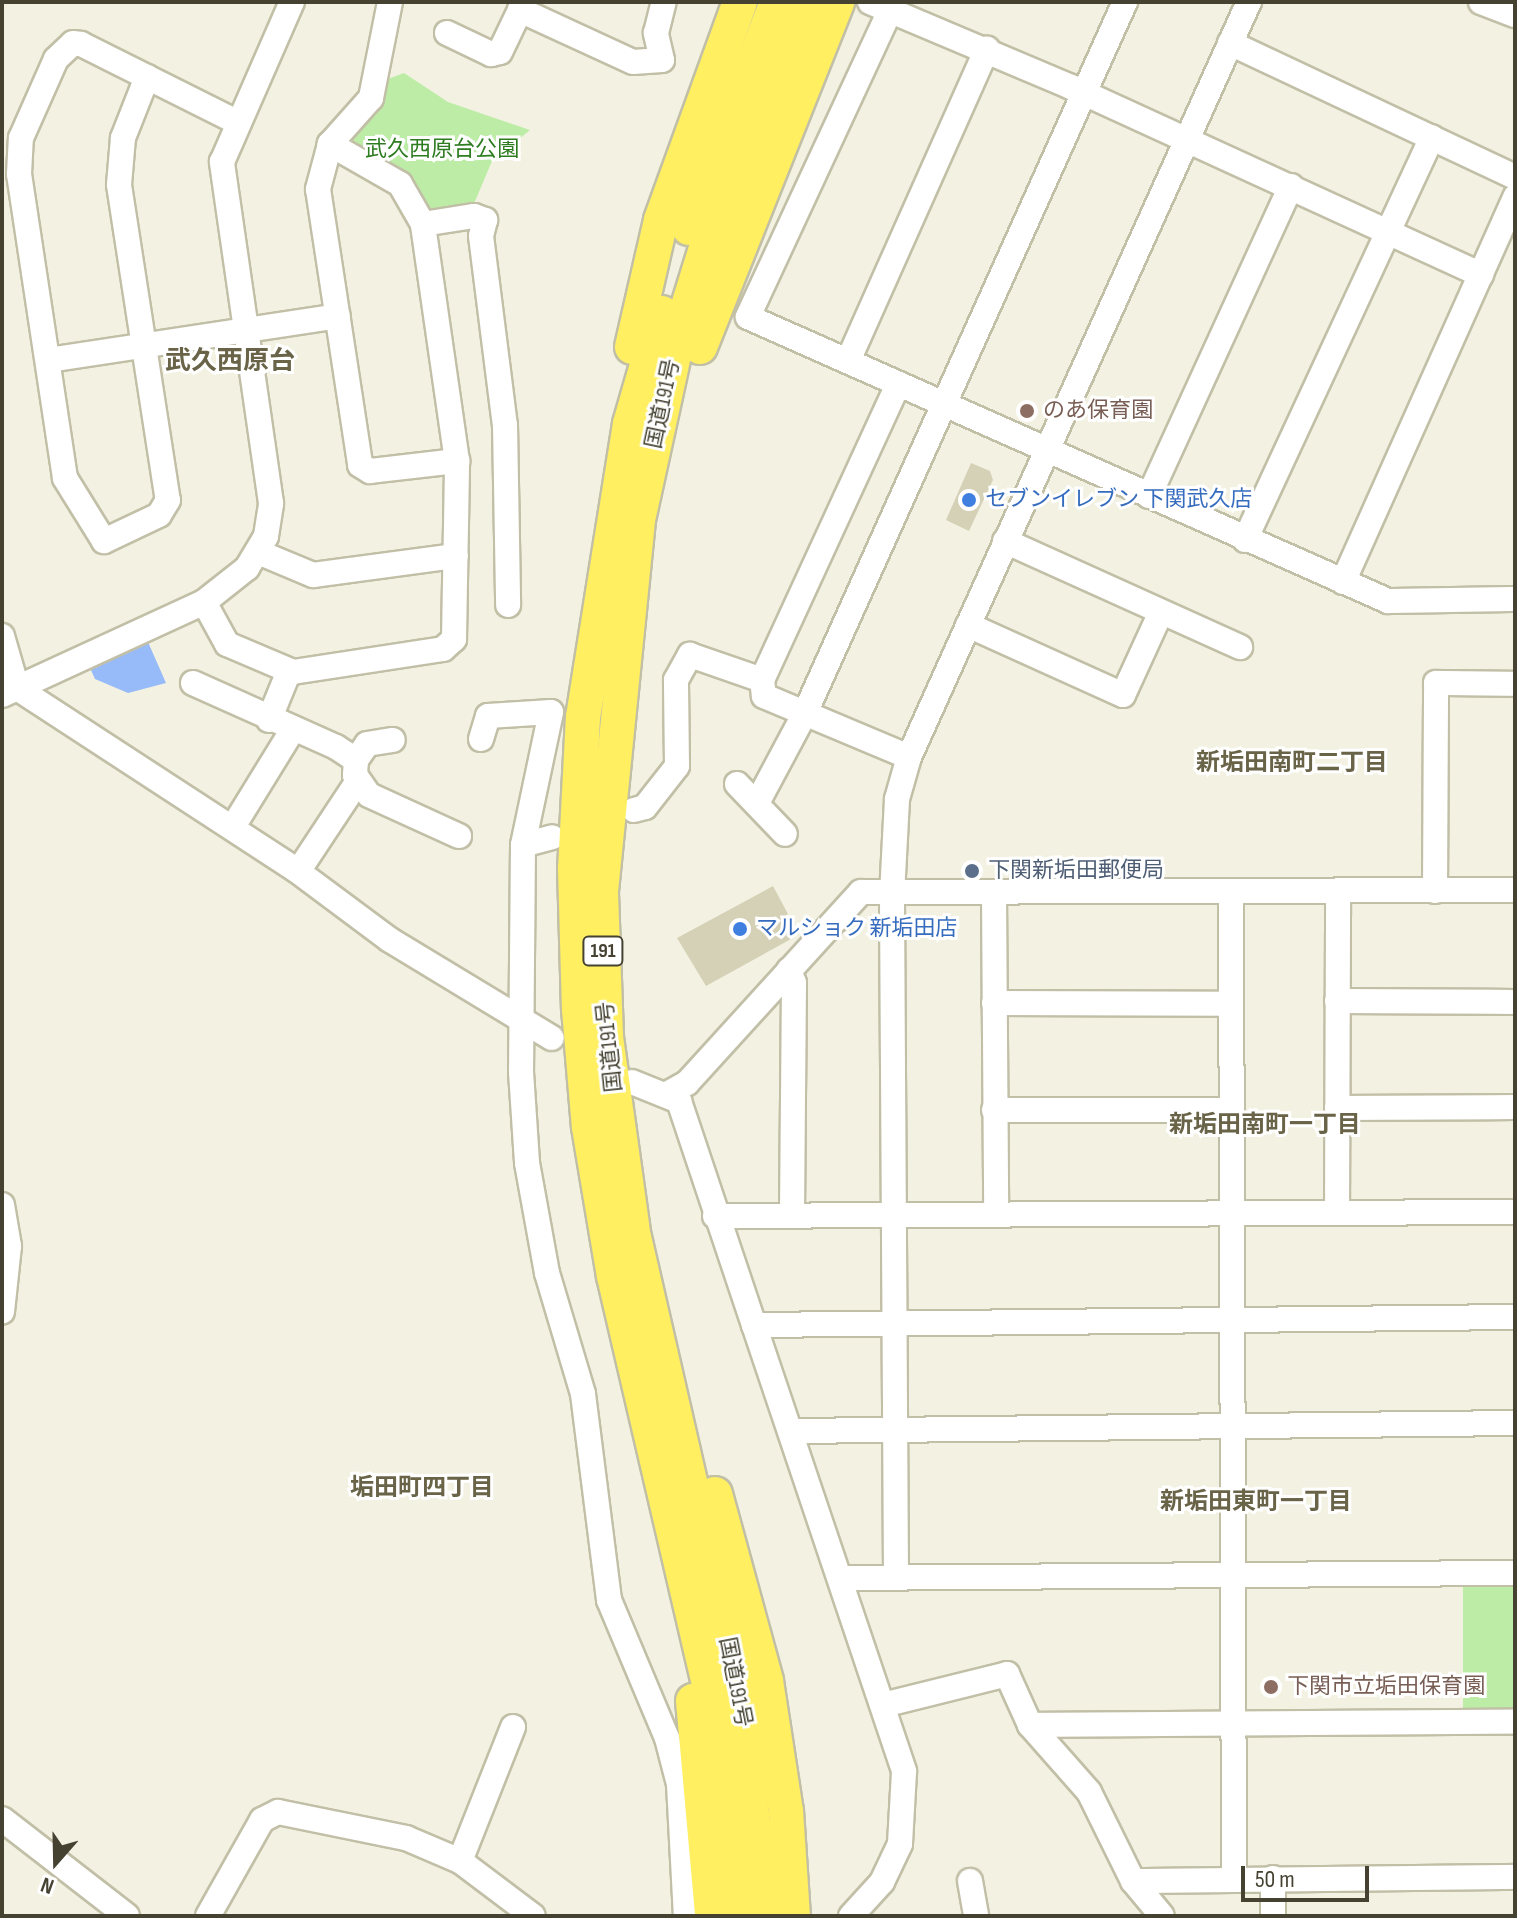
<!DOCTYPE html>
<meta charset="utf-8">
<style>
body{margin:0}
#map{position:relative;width:1517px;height:1918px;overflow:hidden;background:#f3f2e2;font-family:"Sofia Sans Condensed","Noto Sans JP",sans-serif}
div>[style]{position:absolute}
.green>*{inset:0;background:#bceca6;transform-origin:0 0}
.water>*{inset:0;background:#97baf8}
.building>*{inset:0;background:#d5d1b7}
.roads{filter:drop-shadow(2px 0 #c2bfa7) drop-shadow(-2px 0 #c2bfa7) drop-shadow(0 2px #c2bfa7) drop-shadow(0 -2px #c2bfa7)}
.minor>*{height:24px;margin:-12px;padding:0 12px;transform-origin:12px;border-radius:12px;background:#fff}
.highway>*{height:34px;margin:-17px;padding:0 17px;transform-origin:17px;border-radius:17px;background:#ffef61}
.dots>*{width:22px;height:22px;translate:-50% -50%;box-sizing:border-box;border:4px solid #fff;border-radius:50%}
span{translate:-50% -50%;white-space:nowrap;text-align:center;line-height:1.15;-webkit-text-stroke:6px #fff;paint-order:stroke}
.shield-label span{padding:2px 6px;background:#fff;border:2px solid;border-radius:6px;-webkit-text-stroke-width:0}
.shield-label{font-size:20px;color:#454232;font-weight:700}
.park-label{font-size:22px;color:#2d7c20}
.street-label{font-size:22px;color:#454232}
.education-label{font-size:22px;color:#785e54}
.left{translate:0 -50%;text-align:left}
.shop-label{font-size:22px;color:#366cbe}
.service-label{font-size:22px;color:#4e5e75}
.neighbourhood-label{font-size:24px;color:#696448;font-weight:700}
.quarter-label{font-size:26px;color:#696448;font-weight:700}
.frame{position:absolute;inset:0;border:4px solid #454232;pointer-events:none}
.north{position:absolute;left:16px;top:1822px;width:80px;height:80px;-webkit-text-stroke:6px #fff;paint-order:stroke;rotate:200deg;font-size:22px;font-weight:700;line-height:32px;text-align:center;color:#454232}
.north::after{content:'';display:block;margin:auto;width:28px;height:36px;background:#454232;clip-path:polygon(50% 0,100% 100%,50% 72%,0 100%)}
.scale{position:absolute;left:1241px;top:1866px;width:128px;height:36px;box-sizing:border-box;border:4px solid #454232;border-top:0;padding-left:10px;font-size:24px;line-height:28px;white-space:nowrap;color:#454232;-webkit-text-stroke:6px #fff;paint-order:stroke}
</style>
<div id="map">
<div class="green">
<div style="clip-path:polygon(404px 73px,448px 102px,530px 130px,492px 161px,473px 206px,437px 213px,354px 147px,351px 131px,385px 80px)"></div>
<div style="left:1463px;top:1581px;width:52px;height:131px"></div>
</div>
<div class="water">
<div style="clip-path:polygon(148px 642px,166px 683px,128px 693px,95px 679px,91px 670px)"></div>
</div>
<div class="building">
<div style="clip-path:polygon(971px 463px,990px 471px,993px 480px,969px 531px,946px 520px)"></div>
<div style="clip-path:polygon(773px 886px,788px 914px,781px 919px,791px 939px,706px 986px,677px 938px)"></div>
</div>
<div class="roads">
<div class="minor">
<div style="left:390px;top:2px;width:98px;rotate:101.2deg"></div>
<div style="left:371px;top:98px;width:62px;rotate:131.7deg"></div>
<div style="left:330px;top:144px;width:47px;rotate:104.9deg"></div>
<div style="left:318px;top:189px;width:279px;rotate:81.3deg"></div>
<div style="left:360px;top:465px;width:12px;rotate:31deg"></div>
<div style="left:370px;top:471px;width:88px;rotate:-6.6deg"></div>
<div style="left:524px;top:2px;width:9px;rotate:117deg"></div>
<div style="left:520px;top:10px;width:124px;rotate:24.7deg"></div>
<div style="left:633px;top:62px;width:29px;rotate:-4deg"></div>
<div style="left:662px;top:60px;width:28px;rotate:-103deg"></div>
<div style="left:656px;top:33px;width:32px;rotate:-76deg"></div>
<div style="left:870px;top:2px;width:218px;rotate:22.9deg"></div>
<div style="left:1071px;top:87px;width:451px;rotate:24.6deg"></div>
<div style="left:894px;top:2px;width:347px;rotate:114.9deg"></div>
<div style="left:748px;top:317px;width:700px;rotate:23.93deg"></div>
<div style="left:1388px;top:601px;width:127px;rotate:-0.9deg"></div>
<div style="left:1481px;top:2px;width:36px;rotate:21deg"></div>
<div style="left:447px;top:33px;width:49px;rotate:25.5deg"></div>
<div style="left:491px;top:54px;width:9px;rotate:-13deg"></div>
<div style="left:500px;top:52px;width:47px;rotate:-64.5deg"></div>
<div style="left:1230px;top:43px;width:315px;rotate:25.2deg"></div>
<div style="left:147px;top:77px;width:66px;rotate:111.5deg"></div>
<div style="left:123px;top:138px;width:47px;rotate:94.9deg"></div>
<div style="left:119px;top:185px;width:319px;rotate:81.2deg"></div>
<div style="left:168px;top:500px;width:17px;rotate:121deg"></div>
<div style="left:159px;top:515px;width:61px;rotate:154.7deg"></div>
<div style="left:104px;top:541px;width:74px;rotate:-121.8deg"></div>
<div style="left:65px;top:478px;width:307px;rotate:-98.6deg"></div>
<div style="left:19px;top:174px;width:36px;rotate:-87deg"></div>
<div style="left:21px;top:138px;width:86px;rotate:-66.1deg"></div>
<div style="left:56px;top:59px;width:23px;rotate:-43deg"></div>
<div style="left:73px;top:43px;width:8px;rotate:7deg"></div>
<div style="left:81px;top:44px;width:172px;rotate:26.6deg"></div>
<div style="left:423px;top:224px;width:52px;rotate:-8.9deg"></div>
<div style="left:474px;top:216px;width:12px;rotate:20deg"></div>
<div style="left:485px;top:220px;width:16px;rotate:104deg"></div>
<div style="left:481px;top:236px;width:191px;rotate:82.8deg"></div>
<div style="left:505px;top:425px;width:180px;rotate:89deg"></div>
<div style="left:48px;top:360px;width:293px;rotate:-8.6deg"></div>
<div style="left:848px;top:361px;width:342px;rotate:-66deg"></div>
<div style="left:1149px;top:496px;width:341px;rotate:-65.4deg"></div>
<div style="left:1245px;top:540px;width:444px;rotate:-65.1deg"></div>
<div style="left:1005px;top:541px;width:258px;rotate:24.3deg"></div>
<div style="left:258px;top:552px;width:60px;rotate:22.7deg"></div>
<div style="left:313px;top:575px;width:144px;rotate:-7.6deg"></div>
<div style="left:1343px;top:582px;width:422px;rotate:-65.9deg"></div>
<div style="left:204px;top:602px;width:48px;rotate:61.3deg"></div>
<div style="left:227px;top:644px;width:72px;rotate:23deg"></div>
<div style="left:293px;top:672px;width:152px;rotate:-8.7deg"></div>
<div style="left:443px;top:649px;width:15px;rotate:-42deg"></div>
<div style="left:454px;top:639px;width:178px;rotate:-89deg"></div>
<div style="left:457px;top:461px;width:239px;rotate:-98.2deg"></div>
<div style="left:423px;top:224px;width:46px;rotate:-119.9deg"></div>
<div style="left:400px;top:184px;width:81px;rotate:-150.3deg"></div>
<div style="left:968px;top:625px;width:170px;rotate:24.3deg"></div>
<div style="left:1123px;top:695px;width:91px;rotate:-65.4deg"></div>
<div style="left:2px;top:636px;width:54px;rotate:73.9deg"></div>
<div style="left:17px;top:688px;width:333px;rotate:33.1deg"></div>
<div style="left:296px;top:870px;width:117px;rotate:36.7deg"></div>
<div style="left:390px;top:940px;width:189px;rotate:31.2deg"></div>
<div style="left:762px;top:680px;width:326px;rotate:-65.3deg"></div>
<div style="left:193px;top:683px;width:157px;rotate:24.1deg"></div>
<div style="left:336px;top:747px;width:24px;rotate:33deg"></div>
<div style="left:356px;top:760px;width:15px;rotate:94deg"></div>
<div style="left:355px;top:775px;width:24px;rotate:55deg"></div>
<div style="left:369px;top:795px;width:99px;rotate:24.5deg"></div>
<div style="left:2px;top:695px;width:222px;rotate:-24.7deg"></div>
<div style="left:204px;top:602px;width:55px;rotate:-38.3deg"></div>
<div style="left:247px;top:568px;width:37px;rotate:-59deg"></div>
<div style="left:266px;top:536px;width:33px;rotate:-81deg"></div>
<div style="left:271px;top:503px;width:345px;rotate:-98.2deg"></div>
<div style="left:222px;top:162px;width:175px;rotate:-66.4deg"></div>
<div style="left:269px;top:720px;width:53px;rotate:-67.8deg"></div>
<div style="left:481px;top:739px;width:24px;rotate:-73deg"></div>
<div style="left:488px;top:716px;width:63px;rotate:-3.6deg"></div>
<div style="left:551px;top:712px;width:136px;rotate:101.9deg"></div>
<div style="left:523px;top:845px;width:227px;rotate:90.5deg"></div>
<div style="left:521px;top:1072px;width:91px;rotate:86.2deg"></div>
<div style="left:527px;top:1163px;width:112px;rotate:79.7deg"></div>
<div style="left:547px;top:1273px;width:126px;rotate:73.4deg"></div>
<div style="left:583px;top:1394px;width:208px;rotate:82.8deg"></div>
<div style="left:609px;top:1600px;width:150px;rotate:67.2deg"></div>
<div style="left:667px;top:1738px;width:48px;rotate:75.4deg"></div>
<div style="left:679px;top:1784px;width:132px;rotate:87deg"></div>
<div style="left:356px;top:760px;width:19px;rotate:-55deg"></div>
<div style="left:367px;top:744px;width:26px;rotate:-9deg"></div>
<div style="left:737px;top:784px;width:69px;rotate:46.2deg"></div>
<div style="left:757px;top:803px;width:102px;rotate:-61.9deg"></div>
<div style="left:805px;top:713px;width:780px;rotate:-65.77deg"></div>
<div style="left:634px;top:810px;width:11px;rotate:-15deg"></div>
<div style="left:645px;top:807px;width:52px;rotate:-52deg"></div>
<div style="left:677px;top:766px;width:86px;rotate:-90.7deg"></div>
<div style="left:676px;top:680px;width:29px;rotate:-61deg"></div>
<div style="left:690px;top:655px;width:76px;rotate:19.1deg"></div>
<div style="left:762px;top:680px;width:16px;rotate:83deg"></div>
<div style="left:764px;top:696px;width:157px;rotate:22.8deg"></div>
<div style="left:239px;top:817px;width:101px;rotate:-58.4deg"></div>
<div style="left:523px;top:845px;width:30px;rotate:-15deg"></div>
<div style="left:305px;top:861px;width:96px;rotate:-56.5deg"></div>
<div style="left:1435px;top:891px;width:208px;rotate:-89.7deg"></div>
<div style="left:1436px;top:683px;width:79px;rotate:0.7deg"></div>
<div style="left:1231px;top:893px;width:985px;rotate:89.83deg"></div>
<div style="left:994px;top:894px;width:320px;rotate:89.6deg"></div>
<div style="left:789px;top:970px;width:14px;rotate:69deg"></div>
<div style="left:794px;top:983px;width:233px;rotate:90.5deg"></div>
<div style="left:1337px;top:1001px;width:178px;rotate:0.3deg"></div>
<div style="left:994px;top:1003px;width:237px;rotate:0.2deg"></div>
<div style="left:632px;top:1082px;width:51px;rotate:22deg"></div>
<div style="left:679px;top:1101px;width:236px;rotate:71.5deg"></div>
<div style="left:754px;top:1325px;width:761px;rotate:-0.6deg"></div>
<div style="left:667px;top:1094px;width:23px;rotate:-29deg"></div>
<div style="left:687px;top:1083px;width:258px;rotate:-47.7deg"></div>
<div style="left:861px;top:892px;width:654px;rotate:-0.18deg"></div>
<div style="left:1337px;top:1108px;width:178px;rotate:-0.3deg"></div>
<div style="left:994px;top:1110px;width:238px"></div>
<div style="left:2px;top:1205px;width:42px;rotate:80.3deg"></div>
<div style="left:9px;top:1246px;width:66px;rotate:96.1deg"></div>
<div style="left:1337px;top:1212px;width:320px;rotate:-89.8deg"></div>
<div style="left:715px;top:1216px;width:800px;rotate:-0.29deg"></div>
<div style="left:754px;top:1325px;width:471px;rotate:71.4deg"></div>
<div style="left:904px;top:1772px;width:72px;rotate:93.2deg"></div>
<div style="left:900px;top:1844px;width:42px;rotate:115.3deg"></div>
<div style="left:882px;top:1882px;width:46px;rotate:132.4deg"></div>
<div style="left:791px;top:1431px;width:724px;rotate:-0.63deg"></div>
<div style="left:896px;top:1575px;width:680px;rotate:-90.34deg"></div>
<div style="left:892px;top:895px;width:96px;rotate:-87deg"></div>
<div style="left:897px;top:799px;width:44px;rotate:-74.1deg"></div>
<div style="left:909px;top:757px;width:828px;rotate:-65.76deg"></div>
<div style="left:842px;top:1578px;width:673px;rotate:-0.43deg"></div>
<div style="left:883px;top:1705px;width:128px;rotate:-14deg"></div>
<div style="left:1007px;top:1674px;width:56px;rotate:65.7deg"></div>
<div style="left:1030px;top:1725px;width:89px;rotate:48.6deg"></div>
<div style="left:1089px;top:1792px;width:99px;rotate:63.7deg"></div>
<div style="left:1133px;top:1881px;width:45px;rotate:50.4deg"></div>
<div style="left:1030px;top:1725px;width:485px;rotate:-0.4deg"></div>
<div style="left:2px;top:1819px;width:158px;rotate:37.8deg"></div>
<div style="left:460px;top:1861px;width:144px;rotate:-68.4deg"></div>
<div style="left:970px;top:1881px;width:36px;rotate:80deg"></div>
<div style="left:1133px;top:1881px;width:382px;rotate:-0.6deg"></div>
<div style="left:208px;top:1916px;width:110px;rotate:-60.6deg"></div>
<div style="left:262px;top:1820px;width:18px;rotate:-27deg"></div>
<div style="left:278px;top:1812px;width:131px;rotate:11.5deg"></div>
<div style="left:406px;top:1838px;width:59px;rotate:23.1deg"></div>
<div style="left:460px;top:1861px;width:91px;rotate:37deg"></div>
<div style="left:1273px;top:1916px;width:38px;rotate:-90deg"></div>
</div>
<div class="highway">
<div style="left:689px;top:228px;width:243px;rotate:-68.7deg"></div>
<div style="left:662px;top:313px;width:116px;rotate:106.1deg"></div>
<div style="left:630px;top:424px;width:297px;rotate:99.1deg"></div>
<div style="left:583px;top:717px;width:151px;rotate:93deg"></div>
<div style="left:575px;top:868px;width:141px;rotate:88.4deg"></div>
<div style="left:579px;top:1009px;width:118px;rotate:85.2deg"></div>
<div style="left:589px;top:1127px;width:151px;rotate:80.5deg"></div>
<div style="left:614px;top:1276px;width:451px;rotate:76.9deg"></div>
<div style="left:716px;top:1715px;width:202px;rotate:83.5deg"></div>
<div style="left:632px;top:347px;width:130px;rotate:-77.1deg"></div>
<div style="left:661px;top:220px;width:232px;rotate:-70.1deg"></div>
<div style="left:700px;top:347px;width:371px;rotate:-68.3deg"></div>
<div style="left:715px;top:1494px;width:194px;rotate:74.7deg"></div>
<div style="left:766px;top:1681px;width:132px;rotate:81.3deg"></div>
<div style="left:786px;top:1811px;width:105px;rotate:86.2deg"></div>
<div style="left:693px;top:1701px;width:216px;rotate:84.9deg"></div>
<div style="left:764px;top:1916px;width:231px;rotate:-96.7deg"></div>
<div style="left:737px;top:1687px;width:460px;rotate:-102.9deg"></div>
<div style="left:634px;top:1239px;width:205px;rotate:-97.9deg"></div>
<div style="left:606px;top:1036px;width:145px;rotate:-92deg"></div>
<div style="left:601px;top:891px;width:373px;rotate:-84.3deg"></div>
<div style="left:638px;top:520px;width:179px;rotate:-77.7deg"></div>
<div style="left:676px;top:345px;width:105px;rotate:-72.8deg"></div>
<div style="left:707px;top:245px;width:263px;rotate:-67.6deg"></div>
</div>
</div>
<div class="dots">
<div style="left:1027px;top:411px;background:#8d6e63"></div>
<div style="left:969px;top:500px;background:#3f7fe0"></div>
<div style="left:972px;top:871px;background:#5c6f8a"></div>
<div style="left:740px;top:929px;background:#3f7fe0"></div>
<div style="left:1271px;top:1687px;background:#8d6e63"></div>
</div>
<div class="shield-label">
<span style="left:603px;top:951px">191</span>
</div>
<div class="park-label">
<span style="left:442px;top:150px">武久西原台公園</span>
</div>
<div class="street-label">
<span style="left:663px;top:404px;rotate:-78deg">国道191号</span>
<span style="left:610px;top:1047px;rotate:-96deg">国道191号</span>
<span style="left:735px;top:1682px;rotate:79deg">国道191号</span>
</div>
<div class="education-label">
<span class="left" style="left:1043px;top:411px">のあ保育園</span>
<span class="left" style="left:1287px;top:1687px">下関市立垢田保育園</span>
</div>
<div class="shop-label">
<span class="left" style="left:985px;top:500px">セブンイレブン 下関武久店</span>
<span class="left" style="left:756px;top:929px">マルショク 新垢田店</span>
</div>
<div class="service-label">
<span class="left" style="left:988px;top:871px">下関新垢田郵便局</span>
</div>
<div class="neighbourhood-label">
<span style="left:1292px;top:763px">新垢田南町二丁目</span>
<span style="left:1265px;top:1125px">新垢田南町一丁目</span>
<span style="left:422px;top:1488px">垢田町四丁目</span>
<span style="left:1256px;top:1502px">新垢田東町一丁目</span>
</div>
<div class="quarter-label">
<span style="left:230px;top:362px">武久西原台</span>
</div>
<div class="frame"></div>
<div class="north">N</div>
<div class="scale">50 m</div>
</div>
